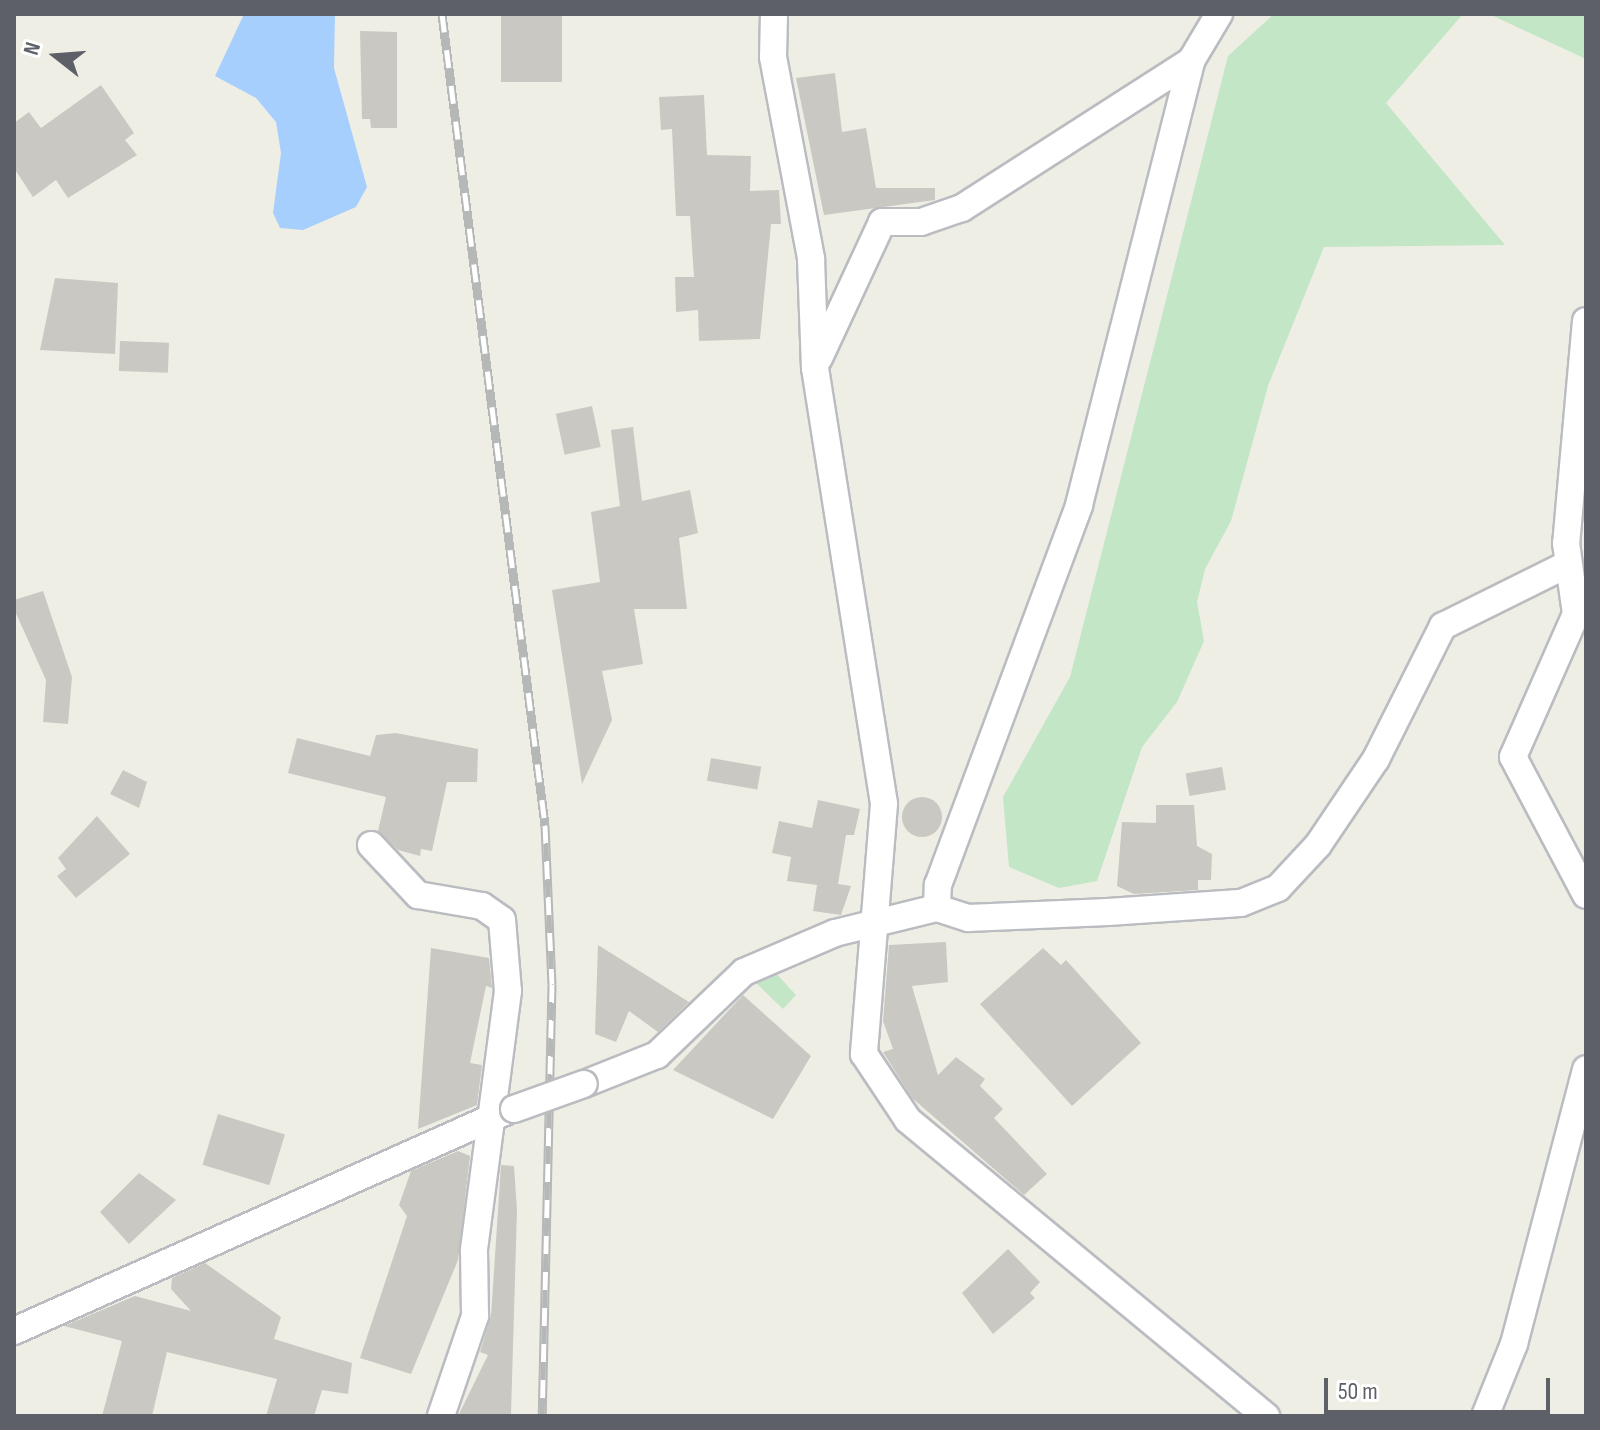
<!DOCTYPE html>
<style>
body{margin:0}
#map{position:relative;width:1600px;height:1430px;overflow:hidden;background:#efeee5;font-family:"Sofia Sans Condensed",sans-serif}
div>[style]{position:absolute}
.green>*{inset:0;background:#c2e6c6}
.water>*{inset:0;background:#a7cffe}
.building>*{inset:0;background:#cac8c2;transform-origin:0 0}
.round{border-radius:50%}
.roads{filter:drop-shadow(2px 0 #babcc1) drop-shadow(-2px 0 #babcc1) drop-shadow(0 2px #babcc1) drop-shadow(0 -2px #babcc1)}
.street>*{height:26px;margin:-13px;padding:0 13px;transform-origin:13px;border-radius:13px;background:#fff}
.rail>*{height:9px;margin-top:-4.5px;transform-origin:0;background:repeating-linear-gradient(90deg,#fff 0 18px,#b6b7b7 0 36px);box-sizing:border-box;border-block:2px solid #b6b7b7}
.bridges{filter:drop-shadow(2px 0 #babcc1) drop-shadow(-2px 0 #babcc1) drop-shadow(0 2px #babcc1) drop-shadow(0 -2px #babcc1)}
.street-bridge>*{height:26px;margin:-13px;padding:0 13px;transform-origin:13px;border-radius:13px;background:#fff}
span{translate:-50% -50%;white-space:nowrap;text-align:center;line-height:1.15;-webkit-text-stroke:6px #fff;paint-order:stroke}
.frame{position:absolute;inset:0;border:16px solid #5d6066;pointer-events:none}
.north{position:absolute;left:16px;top:16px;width:80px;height:80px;-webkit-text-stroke:6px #fff;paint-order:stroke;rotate:287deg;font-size:22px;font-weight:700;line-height:32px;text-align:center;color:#5d6066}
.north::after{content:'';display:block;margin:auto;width:28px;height:36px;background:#5d6066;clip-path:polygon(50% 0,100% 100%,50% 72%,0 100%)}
.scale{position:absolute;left:1324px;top:1378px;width:226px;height:36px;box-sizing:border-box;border:4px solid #5d6066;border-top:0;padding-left:10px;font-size:24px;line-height:28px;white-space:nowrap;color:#5d6066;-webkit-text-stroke:6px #fff;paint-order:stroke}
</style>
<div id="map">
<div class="green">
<div style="clip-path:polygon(1274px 14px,1463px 14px,1386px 103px,1505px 245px,1324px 247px,1268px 386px,1231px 521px,1205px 569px,1197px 602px,1204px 641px,1177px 702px,1142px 747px,1097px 881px,1059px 888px,1009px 867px,1003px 797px,1070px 677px,1228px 56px)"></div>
<div style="clip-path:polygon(1489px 14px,1586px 14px,1586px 59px)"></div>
<div style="clip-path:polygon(773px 970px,796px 995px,783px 1009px,754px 981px)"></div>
</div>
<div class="water">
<div style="clip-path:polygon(244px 14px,335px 14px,334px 68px,367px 187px,356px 207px,303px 230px,280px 228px,273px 213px,281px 153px,276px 122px,256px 98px,215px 76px)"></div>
</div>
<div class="building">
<div style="left:501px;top:14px;width:61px;height:68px"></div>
<div style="clip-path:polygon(360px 31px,397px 32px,397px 128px,371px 128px,370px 119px,362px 119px)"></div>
<div style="clip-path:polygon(835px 73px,842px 132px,866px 128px,876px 188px,935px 188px,935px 200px,824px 215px,796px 78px)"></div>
<div style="clip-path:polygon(101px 85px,134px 133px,125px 140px,137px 155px,68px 198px,56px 180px,33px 197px,14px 168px,14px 123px,29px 112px,41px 128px)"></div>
<div style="clip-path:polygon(704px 95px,707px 155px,751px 156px,750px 191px,779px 190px,781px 224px,771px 224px,760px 339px,699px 341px,698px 310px,676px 312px,675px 277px,694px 277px,690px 216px,676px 216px,672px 129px,661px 130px,659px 97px)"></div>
<div style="clip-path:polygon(55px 278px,118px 283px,115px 354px,40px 350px)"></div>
<div style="left:120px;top:341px;width:49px;height:30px;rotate:2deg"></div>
<div style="left:592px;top:406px;width:42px;height:37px;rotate:78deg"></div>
<div style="clip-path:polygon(633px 427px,642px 501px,690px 490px,698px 533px,679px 538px,687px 609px,634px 609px,643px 664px,602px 671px,612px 720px,582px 784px,552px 590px,600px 582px,591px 512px,620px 506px,611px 430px)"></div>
<div style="clip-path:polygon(43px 591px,72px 677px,68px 724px,43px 722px,46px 680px,14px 609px,14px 600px)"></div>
<div style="clip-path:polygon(396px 733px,478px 749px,477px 782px,447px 782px,432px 851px,421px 849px,420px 856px,398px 850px,378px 831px,386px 797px,288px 773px,297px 738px,370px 756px,376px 735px)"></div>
<div style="left:711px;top:758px;width:51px;height:23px;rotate:10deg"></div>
<div style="left:1222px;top:767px;width:23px;height:37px;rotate:80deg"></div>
<div style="clip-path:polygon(123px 770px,147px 782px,139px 808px,110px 794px)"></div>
<div class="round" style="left:902px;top:797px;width:40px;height:40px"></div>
<div style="clip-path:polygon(818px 800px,860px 809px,854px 835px,846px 835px,838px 884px,851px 886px,841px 915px,813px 911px,817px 885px,787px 881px,791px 857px,772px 853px,779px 821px,812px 828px)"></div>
<div style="clip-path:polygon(1156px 805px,1194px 805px,1197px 846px,1212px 854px,1211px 880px,1198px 880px,1198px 890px,1134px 894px,1117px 886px,1122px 822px,1156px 823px)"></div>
<div style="clip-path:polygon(97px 816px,130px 854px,76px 898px,57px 876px,66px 869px,58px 858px)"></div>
<div style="clip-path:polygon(946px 942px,948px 982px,912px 986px,938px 1075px,956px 1057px,985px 1079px,980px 1086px,1003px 1109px,994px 1118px,1047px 1174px,1024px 1195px,912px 1098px,883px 1052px,893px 1049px,883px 1021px,889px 945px)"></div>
<div style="clip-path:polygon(598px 945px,689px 1002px,658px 1032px,629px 1011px,616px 1042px,595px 1034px)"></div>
<div style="clip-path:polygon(431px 948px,489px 958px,492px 988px,486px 986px,470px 1063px,482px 1065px,477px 1105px,418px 1129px)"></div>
<div style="clip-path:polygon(1043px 948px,1061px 965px,1066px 960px,1141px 1043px,1072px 1106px,980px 1004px)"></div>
<div style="clip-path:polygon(743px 995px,811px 1056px,773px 1119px,673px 1070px)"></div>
<div style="left:218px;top:1114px;width:70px;height:53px;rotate:17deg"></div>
<div style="clip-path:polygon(458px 1151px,470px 1156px,458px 1260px,411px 1374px,360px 1358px,407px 1216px,399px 1205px,411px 1171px)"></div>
<div style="clip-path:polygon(501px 1165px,514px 1166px,517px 1210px,511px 1414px,459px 1414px,488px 1355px,480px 1352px,491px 1316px)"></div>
<div style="clip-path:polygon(139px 1173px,176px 1200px,129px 1244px,100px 1212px)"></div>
<div style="clip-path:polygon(1008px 1249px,1040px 1282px,1030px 1293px,1035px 1298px,993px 1334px,962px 1293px)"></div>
<div style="clip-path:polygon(205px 1263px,281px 1317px,274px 1339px,352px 1363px,348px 1394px,322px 1390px,314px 1416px,266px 1416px,277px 1379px,167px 1352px,152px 1416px,102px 1416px,122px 1341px,64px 1326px,135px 1296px,191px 1311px,171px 1289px,172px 1278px)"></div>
</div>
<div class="roads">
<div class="street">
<div style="left:774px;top:14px;width:43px;rotate:91.3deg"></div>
<div style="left:773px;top:57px;width:206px;rotate:79.3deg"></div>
<div style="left:811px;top:259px;width:109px;rotate:87.9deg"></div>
<div style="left:815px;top:368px;width:441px;rotate:81deg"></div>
<div style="left:884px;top:804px;width:251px;rotate:94.6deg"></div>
<div style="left:864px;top:1054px;width:79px;rotate:56.3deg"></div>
<div style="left:908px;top:1120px;width:465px;rotate:39.6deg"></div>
<div style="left:1586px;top:321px;width:223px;rotate:95.1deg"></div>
<div style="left:1566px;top:543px;width:72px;rotate:82deg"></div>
<div style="left:1576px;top:614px;width:156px;rotate:113.8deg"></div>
<div style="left:1513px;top:757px;width:156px;rotate:62.1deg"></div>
<div style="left:819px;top:358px;width:150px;rotate:-65.1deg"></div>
<div style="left:882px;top:222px;width:39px"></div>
<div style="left:921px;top:222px;width:43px;rotate:-18.9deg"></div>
<div style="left:962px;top:208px;width:272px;rotate:-32.7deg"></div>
<div style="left:371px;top:845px;width:69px;rotate:46.8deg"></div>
<div style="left:418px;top:895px;width:65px;rotate:9.8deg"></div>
<div style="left:482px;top:906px;width:24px;rotate:35deg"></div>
<div style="left:502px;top:920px;width:71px;rotate:85.2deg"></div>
<div style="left:508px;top:991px;width:262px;rotate:97.5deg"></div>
<div style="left:474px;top:1251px;width:65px;rotate:89.1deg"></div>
<div style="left:475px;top:1316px;width:106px;rotate:108.8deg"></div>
<div style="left:937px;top:908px;width:23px;rotate:-88deg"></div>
<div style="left:938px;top:885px;width:405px;rotate:-69.6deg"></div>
<div style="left:1079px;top:505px;width:458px;rotate:-75.8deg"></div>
<div style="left:1191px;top:61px;width:55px;rotate:-59.2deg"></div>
<div style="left:584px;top:1084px;width:79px;rotate:-21.7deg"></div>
<div style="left:657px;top:1055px;width:120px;rotate:-43.7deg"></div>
<div style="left:744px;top:972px;width:99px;rotate:-23.2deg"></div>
<div style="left:835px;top:933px;width:105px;rotate:-13.8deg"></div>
<div style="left:937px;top:908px;width:33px;rotate:18deg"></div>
<div style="left:968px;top:918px;width:140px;rotate:-2.5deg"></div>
<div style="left:1108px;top:912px;width:133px;rotate:-3.9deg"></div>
<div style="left:1241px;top:903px;width:40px;rotate:-22deg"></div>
<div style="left:1278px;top:888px;width:59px;rotate:-47.1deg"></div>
<div style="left:1318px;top:845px;width:104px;rotate:-56deg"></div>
<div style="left:1376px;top:759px;width:149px;rotate:-63.3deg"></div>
<div style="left:1443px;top:626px;width:137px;rotate:-26.4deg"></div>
<div style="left:14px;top:1331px;width:540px;rotate:-24.05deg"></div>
<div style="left:1485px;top:1416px;width:78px;rotate:-68.1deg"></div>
<div style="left:1514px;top:1344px;width:284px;rotate:-75.3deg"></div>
</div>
</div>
<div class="rail">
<div style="left:442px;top:14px;width:818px;rotate:82.76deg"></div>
<div style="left:545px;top:825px;width:159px;rotate:87.5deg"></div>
<div style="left:552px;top:984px;width:432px;rotate:91.3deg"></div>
</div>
<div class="bridges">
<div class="street-bridge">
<div style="left:514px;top:1109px;width:74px;rotate:-19.7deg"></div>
</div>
</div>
<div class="frame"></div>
<div class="north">N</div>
<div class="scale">50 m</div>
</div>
